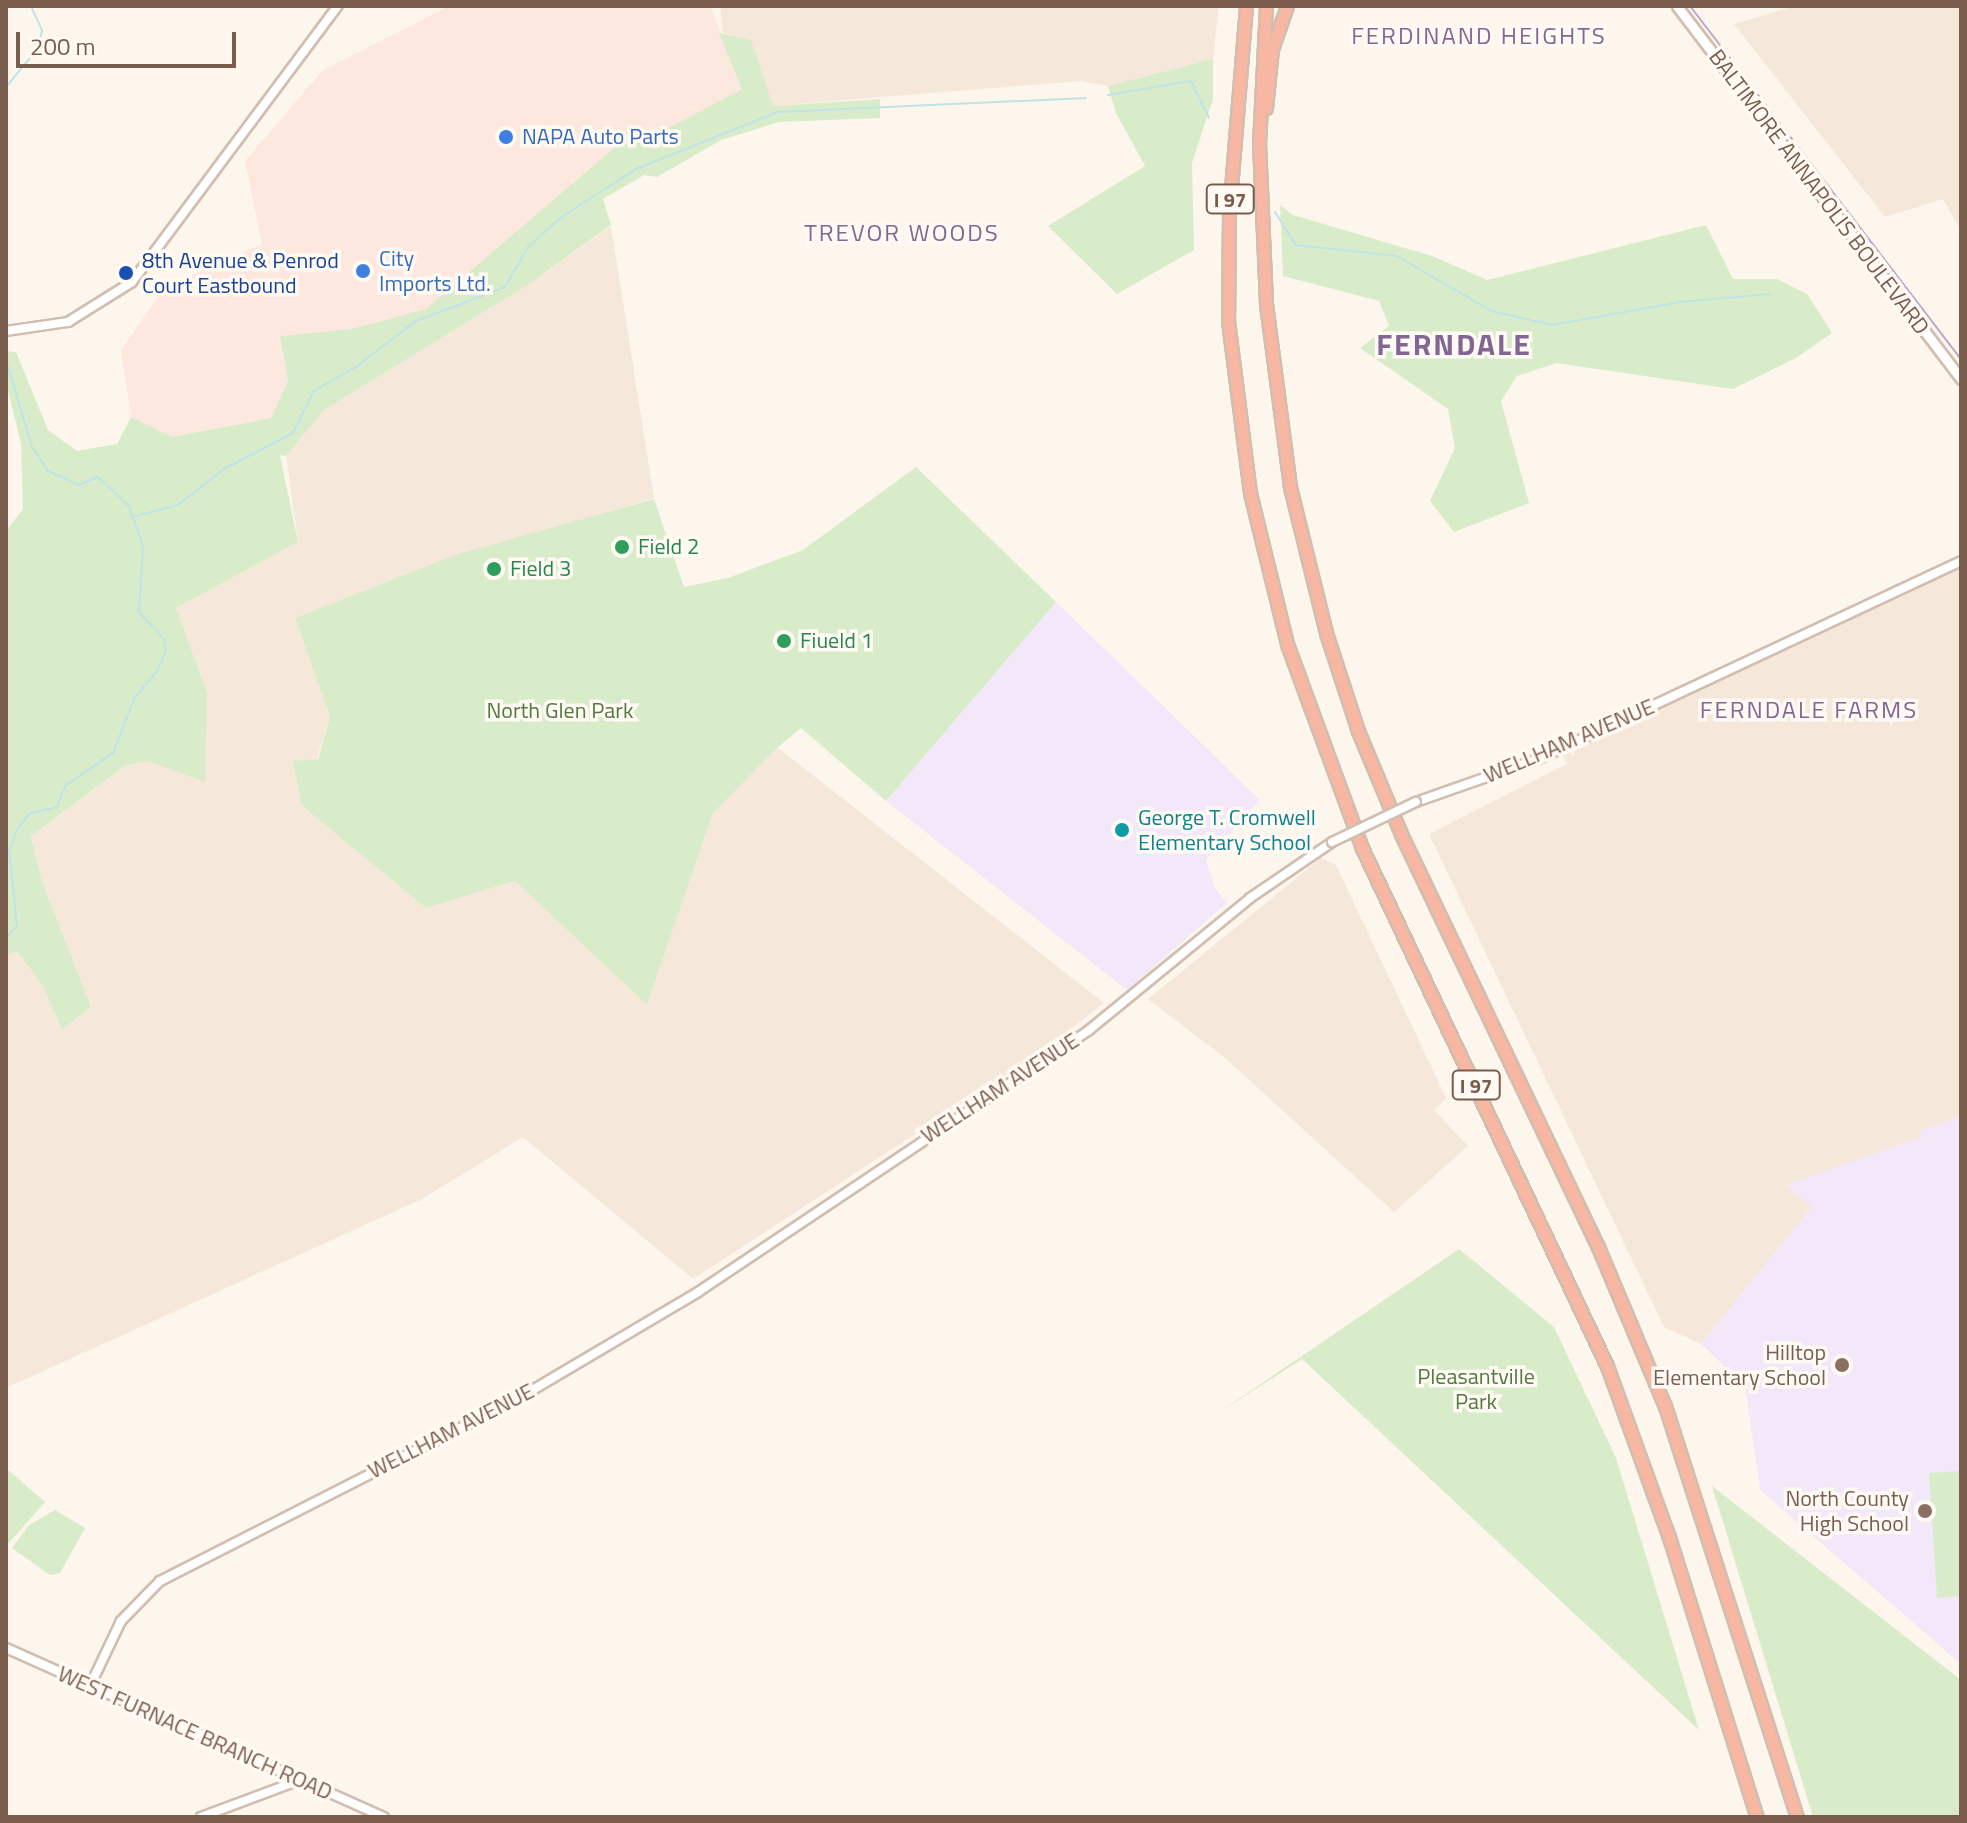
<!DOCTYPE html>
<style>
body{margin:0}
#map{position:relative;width:1967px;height:1823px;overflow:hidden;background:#fdf6ec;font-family:"Titillium Web",sans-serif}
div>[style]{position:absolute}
.residential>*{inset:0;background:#f5e8da}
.commercial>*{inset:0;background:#fde8e0}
.education>*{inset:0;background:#f3e8fa}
.green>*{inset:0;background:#d8ecc9}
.stream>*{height:2px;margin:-1px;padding:0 1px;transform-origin:1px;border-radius:1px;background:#bfe3e8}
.roads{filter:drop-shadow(2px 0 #d1beb0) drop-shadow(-2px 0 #d1beb0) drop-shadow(0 2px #d1beb0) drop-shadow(0 -2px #d1beb0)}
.tertiary>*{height:8px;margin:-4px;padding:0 4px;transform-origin:4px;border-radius:4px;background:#fff}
.secondary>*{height:9px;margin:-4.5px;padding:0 4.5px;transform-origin:4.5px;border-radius:4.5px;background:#fff}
.motorway>*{height:11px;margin:-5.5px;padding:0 5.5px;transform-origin:5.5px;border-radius:5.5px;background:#f7b7a3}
.tram>*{height:2px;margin:-1px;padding:0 1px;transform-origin:1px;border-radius:1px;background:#b9a8c9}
.bridges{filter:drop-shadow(2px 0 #d1beb0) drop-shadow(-2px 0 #d1beb0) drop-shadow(0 2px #d1beb0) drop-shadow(0 -2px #d1beb0)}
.tertiary-bridge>*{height:8px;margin:-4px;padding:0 4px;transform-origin:4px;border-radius:4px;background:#fff}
.dots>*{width:22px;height:22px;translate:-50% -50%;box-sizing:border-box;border:4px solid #fffaf3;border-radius:50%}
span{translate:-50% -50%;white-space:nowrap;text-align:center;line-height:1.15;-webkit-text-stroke:7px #fffaf3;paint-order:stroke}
.shield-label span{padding:2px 6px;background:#fffaf3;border:2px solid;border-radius:6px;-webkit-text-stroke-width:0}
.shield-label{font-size:20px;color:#7a5c4d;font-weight:700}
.shop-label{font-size:22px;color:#366cbe}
.left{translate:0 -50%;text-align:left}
.street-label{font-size:22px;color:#7a5c4d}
.transit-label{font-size:22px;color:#164399}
.leisure-label{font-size:22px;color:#27864d}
.park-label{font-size:22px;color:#537a41}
.culture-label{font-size:22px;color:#0d838f}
.education-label{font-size:22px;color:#785e54}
.right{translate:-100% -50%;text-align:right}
.neighbourhood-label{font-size:24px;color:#846695;letter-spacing:2px}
.district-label{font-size:30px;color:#846695;font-weight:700;letter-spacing:2px}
.frame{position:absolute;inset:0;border:8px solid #7a5c4d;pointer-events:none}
.scale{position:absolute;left:16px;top:32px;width:220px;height:36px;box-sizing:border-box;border:4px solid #7a5c4d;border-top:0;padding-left:10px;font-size:24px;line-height:28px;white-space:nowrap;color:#7a5c4d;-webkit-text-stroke:6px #fffaf3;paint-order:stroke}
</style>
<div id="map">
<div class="residential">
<div style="clip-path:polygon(720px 6px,1219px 6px,1213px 59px,1108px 86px,1081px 81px,772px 106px,751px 41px,723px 33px)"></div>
<div style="clip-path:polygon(1795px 6px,1961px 6px,1961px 231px,1943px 199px,1885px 217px,1734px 24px)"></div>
<div style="clip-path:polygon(611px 226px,654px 498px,432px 566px,295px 618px,330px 717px,302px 806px,426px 908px,515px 881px,647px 1005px,713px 813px,777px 747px,1104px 1003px,1047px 1048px,693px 1279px,523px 1137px,422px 1199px,6px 1388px,6px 955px,17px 951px,43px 986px,62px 1030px,91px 1007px,42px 881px,31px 836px,126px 765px,148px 761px,207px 692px,176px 608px,298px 542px,286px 456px,324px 410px,526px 286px)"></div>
<div style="clip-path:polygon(1961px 566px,1961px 1117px,1920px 1131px,1922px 1137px,1787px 1185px,1813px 1206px,1701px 1344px,1664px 1327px,1429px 834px,1567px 764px,1562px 755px)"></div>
<div style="clip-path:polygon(1321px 858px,1336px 865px,1446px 1098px,1434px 1110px,1468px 1146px,1394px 1212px,1224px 1057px,1148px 999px)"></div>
</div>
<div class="commercial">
<div style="clip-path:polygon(449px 6px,710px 6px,743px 89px,657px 134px,615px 147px,426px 309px,351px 329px,281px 336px,288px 381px,271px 418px,172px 437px,131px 417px,121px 350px,165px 287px,262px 244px,245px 161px,322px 71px)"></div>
</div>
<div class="education">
<div style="clip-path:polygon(1056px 602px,1260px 800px,1206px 860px,1215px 888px,1227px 903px,1127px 990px,886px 801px)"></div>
<div style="clip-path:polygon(1961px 1117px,1961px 1664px,1760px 1490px,1745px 1386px,1701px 1344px,1812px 1207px,1786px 1185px,1922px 1137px,1919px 1131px)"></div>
</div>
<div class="green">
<div style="clip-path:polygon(719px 33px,751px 40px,773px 106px,880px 99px,880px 118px,779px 122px,721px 140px,657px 177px,644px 175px,603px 199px,611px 225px,526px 286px,324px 410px,286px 456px,280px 455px,298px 542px,176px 608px,207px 692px,205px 782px,148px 761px,126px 765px,31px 836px,42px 881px,91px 1007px,62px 1030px,43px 986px,17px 951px,6px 955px,6px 531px,23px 509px,21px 443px,6px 383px,6px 351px,16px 352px,48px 430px,77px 451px,117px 444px,131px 417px,172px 437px,271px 418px,288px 381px,280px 336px,351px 329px,426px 309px,615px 147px,657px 134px,742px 89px)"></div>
<div style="clip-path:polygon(1213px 59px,1213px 99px,1192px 163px,1194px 250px,1117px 294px,1048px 226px,1145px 166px,1116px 113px,1108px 86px)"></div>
<div style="clip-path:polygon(1280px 205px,1293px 215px,1432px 256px,1487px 280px,1706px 225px,1733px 279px,1777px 279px,1807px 294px,1832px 333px,1796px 358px,1733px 389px,1556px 363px,1517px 376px,1501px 401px,1529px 503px,1454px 532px,1430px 501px,1455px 448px,1448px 409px,1360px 348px,1389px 326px,1379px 301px,1283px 276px)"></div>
<div style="clip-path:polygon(916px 467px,1056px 602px,886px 801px,801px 728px,777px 748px,713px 813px,647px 1005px,515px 881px,426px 908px,302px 806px,293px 761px,318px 759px,330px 717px,295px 618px,455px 555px,654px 499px,684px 587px,728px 578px,803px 550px)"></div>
<div style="clip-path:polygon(1459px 1249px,1554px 1327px,1616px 1458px,1699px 1730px,1302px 1359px,1217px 1414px)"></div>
<div style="clip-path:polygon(6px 1468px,45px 1502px,6px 1546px)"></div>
<div style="clip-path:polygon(1961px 1471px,1961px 1596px,1937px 1598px,1929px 1473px)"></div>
<div style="clip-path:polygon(1712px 1486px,1961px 1680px,1961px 1817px,1813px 1817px)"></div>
<div style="clip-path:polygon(55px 1510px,85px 1528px,60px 1573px,50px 1575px,12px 1548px,29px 1525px)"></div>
</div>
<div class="stream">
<div style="left:6px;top:87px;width:50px;rotate:-50.6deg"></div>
<div style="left:38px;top:48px;width:18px;rotate:-77deg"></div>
<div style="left:42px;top:30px;width:26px;rotate:-115deg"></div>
<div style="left:1108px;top:95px;width:84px;rotate:-9.6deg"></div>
<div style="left:1191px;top:81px;width:41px;rotate:64.1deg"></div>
<div style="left:1275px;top:212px;width:39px;rotate:58deg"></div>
<div style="left:1296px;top:245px;width:102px;rotate:6.2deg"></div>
<div style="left:1397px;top:256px;width:109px;rotate:30.3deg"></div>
<div style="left:1491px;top:311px;width:63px;rotate:12.9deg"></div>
<div style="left:1552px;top:325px;width:130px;rotate:-10.2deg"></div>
<div style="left:1680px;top:302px;width:90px;rotate:-5.1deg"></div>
<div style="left:6px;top:360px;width:91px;rotate:73.4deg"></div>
<div style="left:32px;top:447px;width:29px;rotate:56deg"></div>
<div style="left:48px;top:471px;width:34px;rotate:24deg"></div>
<div style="left:79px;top:485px;width:21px;rotate:-23deg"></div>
<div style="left:98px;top:477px;width:42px;rotate:43.1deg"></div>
<div style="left:129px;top:506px;width:42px;rotate:70.7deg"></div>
<div style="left:143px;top:546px;width:66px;rotate:93.5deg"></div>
<div style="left:139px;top:612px;width:37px;rotate:47deg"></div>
<div style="left:164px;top:639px;width:12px;rotate:81deg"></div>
<div style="left:166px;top:651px;width:22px;rotate:114deg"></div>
<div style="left:157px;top:671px;width:34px;rotate:130deg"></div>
<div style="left:135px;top:697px;width:60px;rotate:111.4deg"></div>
<div style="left:113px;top:753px;width:58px;rotate:145.5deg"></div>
<div style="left:65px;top:786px;width:22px;rotate:111deg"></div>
<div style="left:57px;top:807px;width:29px;rotate:166deg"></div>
<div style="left:29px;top:814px;width:20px;rotate:127deg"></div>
<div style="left:17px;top:830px;width:22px;rotate:111deg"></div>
<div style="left:9px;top:851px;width:75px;rotate:83.9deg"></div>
<div style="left:17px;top:926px;width:16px;rotate:135deg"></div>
<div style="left:132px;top:517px;width:48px;rotate:-14.6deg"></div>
<div style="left:178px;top:505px;width:58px;rotate:-38deg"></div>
<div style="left:224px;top:469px;width:78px;rotate:-27.6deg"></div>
<div style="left:293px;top:433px;width:47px;rotate:-63.4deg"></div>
<div style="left:314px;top:391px;width:50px;rotate:-30.2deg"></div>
<div style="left:357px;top:366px;width:74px;rotate:-37.3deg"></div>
<div style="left:416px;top:321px;width:95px;rotate:-20.9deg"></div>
<div style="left:505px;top:287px;width:46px;rotate:-60.1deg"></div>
<div style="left:528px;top:247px;width:47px;rotate:-41.5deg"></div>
<div style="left:563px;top:216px;width:87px;rotate:-32.8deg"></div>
<div style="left:636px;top:169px;width:153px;rotate:-21.9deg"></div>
<div style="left:778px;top:112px;width:308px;rotate:-2.6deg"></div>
</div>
<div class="roads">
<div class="tertiary">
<div style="left:6px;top:331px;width:63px;rotate:-8.3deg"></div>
<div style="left:68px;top:322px;width:75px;rotate:-32deg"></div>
<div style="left:132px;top:282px;width:344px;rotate:-53.3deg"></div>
<div style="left:1416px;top:802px;width:133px;rotate:-19.4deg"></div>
<div style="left:1541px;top:758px;width:464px;rotate:-25.1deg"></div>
<div style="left:6px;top:1648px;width:414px;rotate:24.1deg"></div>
<div style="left:90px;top:1686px;width:72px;rotate:-64.5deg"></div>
<div style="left:121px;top:1621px;width:56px;rotate:-45.7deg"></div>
<div style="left:160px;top:1581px;width:397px;rotate:-27deg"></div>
<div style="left:514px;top:1401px;width:214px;rotate:-30.6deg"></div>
<div style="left:698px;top:1292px;width:471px;rotate:-33.8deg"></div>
<div style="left:1089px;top:1030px;width:208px;rotate:-39.3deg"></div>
<div style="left:1250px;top:898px;width:99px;rotate:-34.3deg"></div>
<div style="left:201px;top:1817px;width:106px;rotate:-20.5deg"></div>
</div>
<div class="secondary">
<div style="left:1677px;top:6px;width:469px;rotate:52.7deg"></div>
</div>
<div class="motorway">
<div style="left:1246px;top:6px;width:208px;rotate:94.7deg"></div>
<div style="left:1229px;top:213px;width:108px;rotate:90.5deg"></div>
<div style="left:1228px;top:321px;width:173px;rotate:82.7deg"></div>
<div style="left:1250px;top:493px;width:155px;rotate:76.2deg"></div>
<div style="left:1287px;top:644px;width:217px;rotate:69.8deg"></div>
<div style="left:1362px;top:848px;width:573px;rotate:64.69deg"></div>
<div style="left:1607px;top:1366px;width:182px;rotate:70.1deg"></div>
<div style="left:1669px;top:1537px;width:294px;rotate:72.6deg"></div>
<div style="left:1266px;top:6px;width:137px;rotate:92.9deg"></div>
<div style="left:1259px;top:143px;width:161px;rotate:87.5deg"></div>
<div style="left:1266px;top:304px;width:185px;rotate:82.5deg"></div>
<div style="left:1290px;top:487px;width:150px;rotate:76.1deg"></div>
<div style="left:1326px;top:633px;width:103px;rotate:71.9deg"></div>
<div style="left:1358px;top:731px;width:112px;rotate:67.3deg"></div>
<div style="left:1401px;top:834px;width:458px;rotate:64.5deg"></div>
<div style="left:1598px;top:1247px;width:173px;rotate:67.2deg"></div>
<div style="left:1665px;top:1406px;width:432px;rotate:72.2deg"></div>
<div style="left:1266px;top:108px;width:59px;rotate:-84.2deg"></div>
<div style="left:1272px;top:49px;width:46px;rotate:-70.8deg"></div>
</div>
</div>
<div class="tram">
<div style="left:1690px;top:6px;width:445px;rotate:52.5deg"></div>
</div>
<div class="bridges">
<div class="tertiary-bridge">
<div style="left:1332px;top:842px;width:93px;rotate:-25.5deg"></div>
</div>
</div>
<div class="dots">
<div style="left:506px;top:137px;background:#3f7fe0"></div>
<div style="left:363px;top:271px;background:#3f7fe0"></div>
<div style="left:126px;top:273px;background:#1a4fb4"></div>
<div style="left:622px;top:547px;background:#2e9e5b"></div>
<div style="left:494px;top:569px;background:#2e9e5b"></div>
<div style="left:784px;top:641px;background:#2e9e5b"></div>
<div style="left:1122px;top:830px;background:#0f9aa8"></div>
<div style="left:1842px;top:1365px;background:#8d6e63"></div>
<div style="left:1925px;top:1511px;background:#8d6e63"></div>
</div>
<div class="shield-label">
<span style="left:1230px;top:199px">I 97</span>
<span style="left:1476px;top:1085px">I 97</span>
</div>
<div class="shop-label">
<span class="left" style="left:522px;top:137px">NAPA Auto Parts</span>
<span class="left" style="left:379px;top:271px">City<br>Imports Ltd.</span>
</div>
<div class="street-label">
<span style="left:1819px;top:192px;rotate:53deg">BALTIMORE ANNAPOLIS BOULEVARD</span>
<span style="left:1569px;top:741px;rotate:-23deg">WELLHAM AVENUE</span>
<span style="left:1000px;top:1088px;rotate:-33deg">WELLHAM AVENUE</span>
<span style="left:451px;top:1431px;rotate:-27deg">WELLHAM AVENUE</span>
<span style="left:195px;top:1733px;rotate:24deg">WEST FURNACE BRANCH ROAD</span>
</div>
<div class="transit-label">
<span class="left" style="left:142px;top:273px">8th Avenue &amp; Penrod<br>Court Eastbound</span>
</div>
<div class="leisure-label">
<span class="left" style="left:638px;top:547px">Field 2</span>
<span class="left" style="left:510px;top:569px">Field 3</span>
<span class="left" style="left:800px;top:641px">Fiueld 1</span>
</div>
<div class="park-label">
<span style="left:560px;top:711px">North Glen Park</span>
<span style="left:1476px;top:1389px">Pleasantville<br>Park</span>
</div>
<div class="culture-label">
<span class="left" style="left:1138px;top:830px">George T. Cromwell<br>Elementary School</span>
</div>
<div class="education-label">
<span class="right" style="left:1826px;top:1365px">Hilltop<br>Elementary School</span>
<span class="right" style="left:1909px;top:1511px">North County<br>High School</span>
</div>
<div class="neighbourhood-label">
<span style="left:1479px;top:36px">FERDINAND HEIGHTS</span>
<span style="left:902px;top:233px">TREVOR WOODS</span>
<span style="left:1809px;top:710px">FERNDALE FARMS</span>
</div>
<div class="district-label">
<span style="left:1454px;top:344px">FERNDALE</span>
</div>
<div class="frame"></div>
<div class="scale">200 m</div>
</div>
